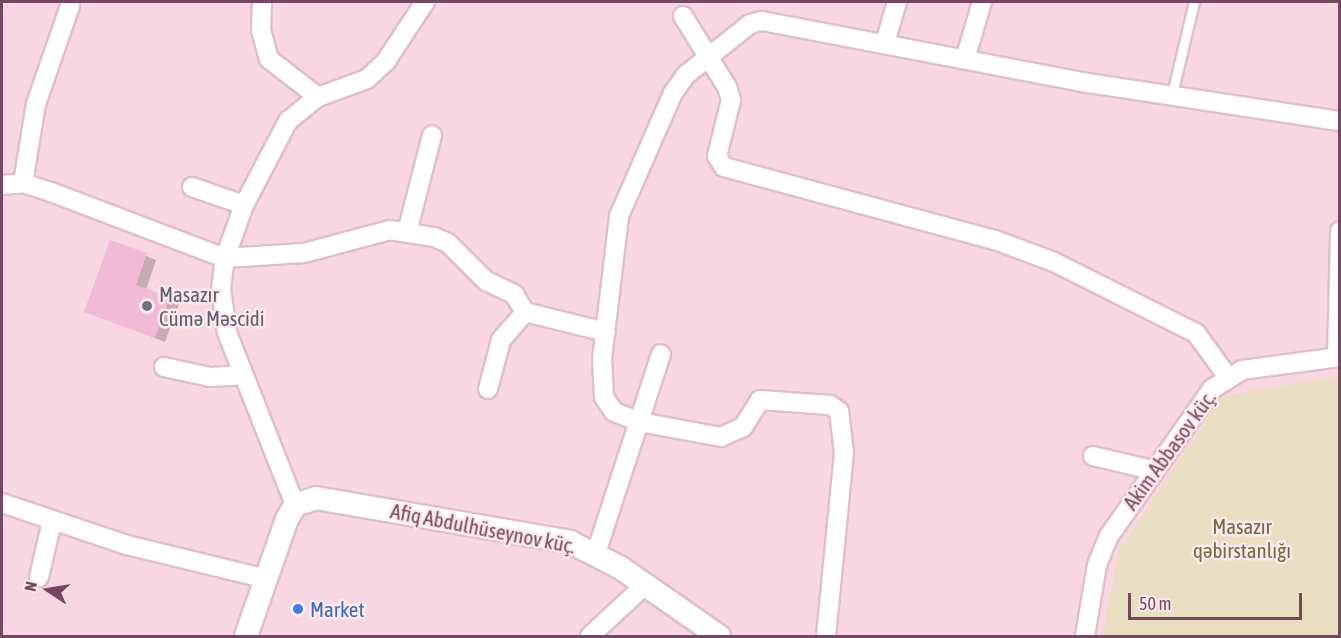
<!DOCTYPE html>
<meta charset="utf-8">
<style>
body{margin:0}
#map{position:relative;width:1341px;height:638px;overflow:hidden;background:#fce3e9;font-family:"Asap Condensed",sans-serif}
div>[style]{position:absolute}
.residential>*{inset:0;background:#f9d7e2;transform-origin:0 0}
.green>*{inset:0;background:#e9dec1}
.shadow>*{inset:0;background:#0003}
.building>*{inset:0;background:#f1bbd5}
.roads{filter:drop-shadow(2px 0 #e0bfcc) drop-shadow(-2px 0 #e0bfcc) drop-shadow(0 2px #e0bfcc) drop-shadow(0 -2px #e0bfcc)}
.service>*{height:9px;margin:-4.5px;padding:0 4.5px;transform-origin:4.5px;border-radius:4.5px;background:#fff}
.minor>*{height:18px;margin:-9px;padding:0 9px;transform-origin:9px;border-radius:9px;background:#fff}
.tertiary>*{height:22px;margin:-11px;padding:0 11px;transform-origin:11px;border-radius:11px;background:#fff}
.dots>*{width:16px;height:16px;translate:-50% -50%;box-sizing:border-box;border:3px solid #ffe9ef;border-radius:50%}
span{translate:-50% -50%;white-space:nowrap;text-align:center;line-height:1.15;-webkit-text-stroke:5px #ffe9ef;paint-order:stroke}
.worship-label{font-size:21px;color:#5b616d}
.left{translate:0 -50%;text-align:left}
.street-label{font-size:21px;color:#74495f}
.park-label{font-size:21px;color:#746b3f}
.shop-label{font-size:21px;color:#366cbe}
.frame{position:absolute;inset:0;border:3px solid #74495f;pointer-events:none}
.north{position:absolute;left:18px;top:560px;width:60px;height:60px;-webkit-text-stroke:4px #ffe9ef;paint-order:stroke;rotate:282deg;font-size:16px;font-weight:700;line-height:24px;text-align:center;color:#74495f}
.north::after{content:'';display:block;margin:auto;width:21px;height:27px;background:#74495f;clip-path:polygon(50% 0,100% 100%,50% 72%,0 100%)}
.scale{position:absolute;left:1128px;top:593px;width:174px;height:27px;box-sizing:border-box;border:3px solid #74495f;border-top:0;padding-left:8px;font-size:18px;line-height:21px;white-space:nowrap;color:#74495f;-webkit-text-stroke:4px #ffe9ef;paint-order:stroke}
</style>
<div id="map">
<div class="residential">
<div style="left:2px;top:2px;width:1337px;height:634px"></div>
</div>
<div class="green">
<div style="clip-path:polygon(1339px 376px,1339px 636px,1102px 636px,1119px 550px,1222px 396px)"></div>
</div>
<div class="shadow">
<div style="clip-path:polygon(111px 242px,156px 260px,146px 290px,179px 304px,165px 342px,86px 311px)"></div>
</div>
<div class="building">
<div style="clip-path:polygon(110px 240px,147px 253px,136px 285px,170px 297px,155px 338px,84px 312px)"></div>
</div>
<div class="roads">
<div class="service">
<div style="left:1172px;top:94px;width:95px;rotate:-76.6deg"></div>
</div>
<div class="minor">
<div style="left:262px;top:2px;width:28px;rotate:92deg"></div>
<div style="left:261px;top:30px;width:30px;rotate:75deg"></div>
<div style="left:269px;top:59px;width:62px;rotate:37.8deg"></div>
<div style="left:683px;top:16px;width:84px;rotate:58.2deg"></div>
<div style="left:727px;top:87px;width:14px;rotate:73deg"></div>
<div style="left:731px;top:100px;width:58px;rotate:104deg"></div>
<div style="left:717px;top:156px;width:13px;rotate:58deg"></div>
<div style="left:724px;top:167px;width:281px;rotate:15.1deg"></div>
<div style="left:995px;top:240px;width:63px;rotate:20.4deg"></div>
<div style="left:1054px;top:262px;width:159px;rotate:26.6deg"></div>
<div style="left:1196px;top:333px;width:53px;rotate:54.2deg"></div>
<div style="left:885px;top:43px;width:43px;rotate:-73.7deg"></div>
<div style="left:965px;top:59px;width:59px;rotate:-73.4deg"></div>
<div style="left:23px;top:183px;width:80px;rotate:-80.7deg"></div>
<div style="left:36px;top:104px;width:104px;rotate:-70.9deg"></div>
<div style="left:2px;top:185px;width:21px;rotate:-5deg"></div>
<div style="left:23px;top:183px;width:29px;rotate:18deg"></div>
<div style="left:51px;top:192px;width:186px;rotate:20.8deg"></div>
<div style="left:225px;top:258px;width:79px;rotate:-3.6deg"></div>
<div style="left:304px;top:253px;width:89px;rotate:-15deg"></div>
<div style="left:390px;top:230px;width:45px;rotate:9deg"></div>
<div style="left:434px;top:237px;width:15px;rotate:23deg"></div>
<div style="left:448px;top:243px;width:54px;rotate:45deg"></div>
<div style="left:486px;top:281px;width:31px;rotate:25deg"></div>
<div style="left:514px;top:294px;width:21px;rotate:59deg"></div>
<div style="left:525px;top:312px;width:83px;rotate:13.9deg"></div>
<div style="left:192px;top:187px;width:55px;rotate:19.1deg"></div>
<div style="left:407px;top:232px;width:100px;rotate:-75.5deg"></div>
<div style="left:1337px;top:357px;width:126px;rotate:-88.6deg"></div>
<div style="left:164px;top:367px;width:47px;rotate:12.3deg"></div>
<div style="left:210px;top:377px;width:33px;rotate:-3deg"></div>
<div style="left:488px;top:389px;width:51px;rotate:-75.1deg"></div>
<div style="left:501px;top:340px;width:37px;rotate:-49deg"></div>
<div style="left:1093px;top:456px;width:61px;rotate:13.3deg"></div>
<div style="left:2px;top:503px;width:132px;rotate:18.6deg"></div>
<div style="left:127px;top:545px;width:144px;rotate:13.7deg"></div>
<div style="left:295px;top:505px;width:186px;rotate:-111.5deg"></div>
<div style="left:227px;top:332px;width:43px;rotate:-97.9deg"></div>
<div style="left:221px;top:289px;width:31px;rotate:-83deg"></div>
<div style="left:225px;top:258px;width:56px;rotate:-70.3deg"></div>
<div style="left:244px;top:205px;width:95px;rotate:-62.4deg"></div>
<div style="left:288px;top:121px;width:38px;rotate:-39deg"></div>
<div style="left:318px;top:97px;width:52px;rotate:-20.2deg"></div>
<div style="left:367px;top:79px;width:26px;rotate:-43deg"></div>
<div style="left:386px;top:61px;width:71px;rotate:-56.5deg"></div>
<div style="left:596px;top:553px;width:209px;rotate:-71.9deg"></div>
<div style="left:39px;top:577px;width:57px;rotate:-76.9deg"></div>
<div style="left:590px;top:636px;width:74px;rotate:-42.8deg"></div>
<div style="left:826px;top:636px;width:184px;rotate:-84.4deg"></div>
<div style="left:844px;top:453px;width:42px;rotate:-96.8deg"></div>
<div style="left:839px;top:411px;width:11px;rotate:-146deg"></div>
<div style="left:830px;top:405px;width:70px;rotate:-175.9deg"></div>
<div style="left:760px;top:400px;width:32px;rotate:122deg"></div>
<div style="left:743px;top:427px;width:24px;rotate:156deg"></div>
<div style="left:721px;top:437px;width:82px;rotate:-169.5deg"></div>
<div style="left:640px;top:422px;width:28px;rotate:-159deg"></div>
<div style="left:614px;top:412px;width:18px;rotate:-124deg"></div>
<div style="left:604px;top:397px;width:38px;rotate:-93deg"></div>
<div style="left:602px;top:359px;width:144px;rotate:-83.2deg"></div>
<div style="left:619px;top:216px;width:134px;rotate:-66.3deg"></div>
<div style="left:673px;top:93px;width:24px;rotate:-54deg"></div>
<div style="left:687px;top:74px;width:80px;rotate:-38.4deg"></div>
<div style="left:750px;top:24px;width:12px;rotate:-14deg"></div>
<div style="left:762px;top:21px;width:332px;rotate:10.8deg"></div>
<div style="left:1088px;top:83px;width:255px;rotate:8.6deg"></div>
<div style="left:1085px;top:636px;width:72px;rotate:-80.4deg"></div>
<div style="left:1097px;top:565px;width:31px;rotate:-68deg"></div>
<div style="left:1109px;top:536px;width:179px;rotate:-55deg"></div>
<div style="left:1212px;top:389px;width:36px;rotate:-32deg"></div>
<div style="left:1242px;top:370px;width:99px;rotate:-7.6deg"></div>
</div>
<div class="tertiary">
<div style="left:246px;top:636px;width:124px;rotate:-70.7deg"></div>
<div style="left:287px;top:519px;width:16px;rotate:-60deg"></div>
<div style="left:295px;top:505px;width:22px;rotate:-18deg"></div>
<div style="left:316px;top:498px;width:258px;rotate:9.8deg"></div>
<div style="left:570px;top:542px;width:57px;rotate:27deg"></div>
<div style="left:621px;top:568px;width:119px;rotate:34.8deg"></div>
</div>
</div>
<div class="dots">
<div style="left:147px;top:306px;background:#6b7280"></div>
<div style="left:298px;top:609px;background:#3f7fe0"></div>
</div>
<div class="worship-label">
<span class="left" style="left:159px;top:306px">Masazır<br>Cümə Məscidi</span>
</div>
<div class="street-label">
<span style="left:1169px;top:450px;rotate:-54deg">Akim Abbasov küç.</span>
<span style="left:483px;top:528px;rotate:11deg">Afiq Abdulhüseynov küç.</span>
</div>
<div class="park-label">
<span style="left:1242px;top:538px">Masazır<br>qəbirstanlığı</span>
</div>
<div class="shop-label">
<span class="left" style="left:310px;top:609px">Market</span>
</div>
<div class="frame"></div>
<div class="north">N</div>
<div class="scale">50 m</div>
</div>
